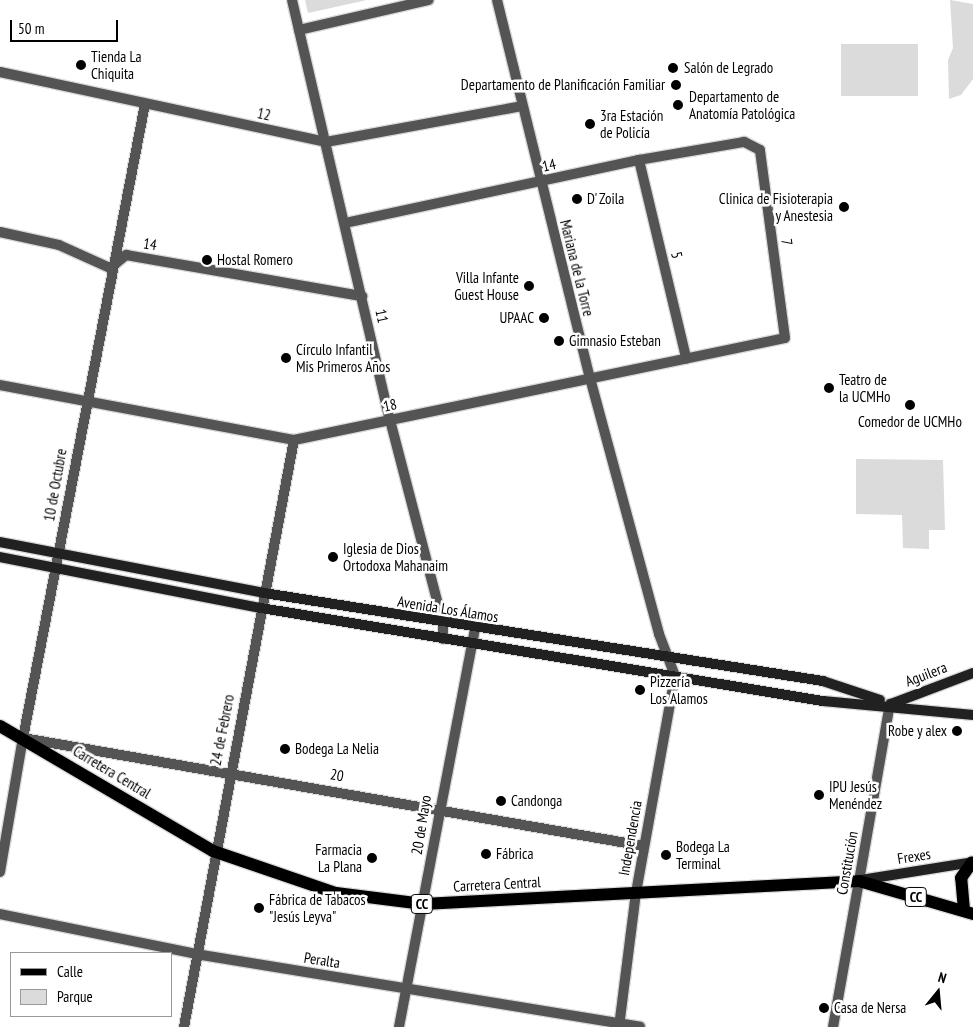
<!DOCTYPE html>
<meta charset="utf-8">
<style>
body{margin:0}
#map{position:relative;width:973px;height:1027px;overflow:hidden;background:#fff;font-family:"PT Sans Narrow",sans-serif}
div>[style]{position:absolute}
.green>*{inset:0;background:#dbdbdb;transform-origin:0 0}
.roads{filter:drop-shadow(1px 0 #dbdbdb) drop-shadow(-1px 0 #dbdbdb) drop-shadow(0 1px #dbdbdb) drop-shadow(0 -1px #dbdbdb)}
.minor>*{height:10px;margin:-5px;padding:0 5px;transform-origin:5px;border-radius:5px;background:#545454}
.tertiary>*{height:10px;margin:-5px;padding:0 5px;transform-origin:5px;border-radius:5px;background:#545454}
.secondary>*{height:10px;margin:-5px;padding:0 5px;transform-origin:5px;border-radius:5px;background:#212121}
.primary>*{height:12px;margin:-6px;padding:0 6px;transform-origin:6px;border-radius:6px;background:#000}
.dots>*{width:14px;height:14px;translate:-50% -50%;box-sizing:border-box;border:2px solid #fff;border-radius:50%}
span{translate:-50% -50%;white-space:nowrap;text-align:center;line-height:1.15;-webkit-text-stroke:5px #fff;paint-order:stroke}
.shield-label span{padding:1px 4px;background:#fff;border:1px solid;border-radius:4px;-webkit-text-stroke-width:0}
.shield-label{font-size:14px;color:#000;font-weight:700}
.poi-label{font-size:15px;color:#000}
.left{translate:0 -50%;text-align:left}
.right{translate:-100% -50%;text-align:right}
.street-label{font-size:15px;color:#000}
.legend{position:absolute;left:10px;top:952px;width:162px;height:65px;box-sizing:border-box;background:#fff;border:1px solid #999;margin:0;padding:6px 9px;list-style:none;font-size:15px;color:#000}
.legend li{display:flex;align-items:center;gap:10px;height:25px}
.legend b{width:25px;border:1px solid #999}
.north{position:absolute;left:913px;top:967px;width:50px;height:50px;-webkit-text-stroke:4px #fff;paint-order:stroke;rotate:17deg;font-size:14px;font-weight:700;line-height:20px;text-align:center;color:#000}
.north::after{content:'';display:block;margin:auto;width:18px;height:22px;background:#000;clip-path:polygon(50% 0,100% 100%,50% 72%,0 100%)}
.scale{position:absolute;left:10px;top:20px;width:108px;height:22px;box-sizing:border-box;border:2px solid #000;border-top:0;padding-left:6px;font-size:15px;line-height:18px;white-space:nowrap;color:#000;-webkit-text-stroke:4px #fff;paint-order:stroke}
</style>
<div id="map">
<div class="green">
<div style="clip-path:polygon(305px 0,367px 0,308px 13px)"></div>
<div style="clip-path:polygon(950px 0,973px 4px,973px 79px,961px 95px,949px 99px,948px 60px,953px 48px)"></div>
<div style="left:918px;top:44px;width:52px;height:77px;rotate:90deg"></div>
<div style="clip-path:polygon(856px 459px,943px 460px,945px 530px,929px 530px,929px 549px,903px 548px,902px 515px,856px 514px)"></div>
</div>
<div class="roads">
<div class="minor">
<div style="left:292px;top:0;width:431px;rotate:76.9deg"></div>
<div style="left:390px;top:420px;width:211px;rotate:75.4deg"></div>
<div style="left:443px;top:624px;width:15px;rotate:90deg"></div>
<div style="left:299px;top:30px;width:133px;rotate:-13deg"></div>
<div style="left:0;top:72px;width:333px;rotate:12.1deg"></div>
<div style="left:326px;top:142px;width:199px;rotate:-10.4deg"></div>
<div style="left:145px;top:104px;width:646px;rotate:100.89deg"></div>
<div style="left:23px;top:738px;width:630px;rotate:9.87deg"></div>
<div style="left:639px;top:160px;width:204px;rotate:76.6deg"></div>
<div style="left:0;top:232px;width:60px;rotate:12.4deg"></div>
<div style="left:59px;top:245px;width:56px;rotate:24.3deg"></div>
<div style="left:110px;top:268px;width:21px;rotate:-39deg"></div>
<div style="left:126px;top:255px;width:240px;rotate:9.9deg"></div>
<div style="left:0;top:385px;width:299px;rotate:10.6deg"></div>
<div style="left:294px;top:440px;width:501px;rotate:-11.74deg"></div>
<div style="left:785px;top:338px;width:190px;rotate:-97.6deg"></div>
<div style="left:760px;top:150px;width:18px;rotate:-153deg"></div>
<div style="left:744px;top:142px;width:107px;rotate:170.3deg"></div>
<div style="left:639px;top:160px;width:301px;rotate:167.9deg"></div>
<div style="left:0;top:914px;width:200px;rotate:11.5deg"></div>
<div style="left:196px;top:954px;width:450px;rotate:9.3deg"></div>
<div style="left:184px;top:1027px;width:597px;rotate:-79.39deg"></div>
<div style="left:399px;top:1027px;width:405px;rotate:-79.2deg"></div>
<div style="left:619px;top:1027px;width:135px;rotate:-82.8deg"></div>
<div style="left:833px;top:1027px;width:148px;rotate:-79.9deg"></div>
</div>
<div class="tertiary">
<div style="left:497px;top:0;width:389px;rotate:76.2deg"></div>
<div style="left:590px;top:378px;width:265px;rotate:74.9deg"></div>
<div style="left:659px;top:634px;width:45px;rotate:69.1deg"></div>
<div style="left:675px;top:676px;width:220px;rotate:100.2deg"></div>
<div style="left:0;top:872px;width:136px;rotate:-80.3deg"></div>
<div style="left:859px;top:881px;width:180px;rotate:-80.1deg"></div>
</div>
<div class="secondary">
<div style="left:0;top:542px;width:269px;rotate:10.9deg"></div>
<div style="left:264px;top:593px;width:566px;rotate:8.95deg"></div>
<div style="left:823px;top:681px;width:60px;rotate:18.4deg"></div>
<div style="left:0;top:557px;width:266px;rotate:11.1deg"></div>
<div style="left:261px;top:608px;width:570px;rotate:9.4deg"></div>
<div style="left:823px;top:701px;width:151px;rotate:5.3deg"></div>
<div style="left:891px;top:704px;width:88px;rotate:-20.7deg"></div>
<div style="left:861px;top:880px;width:113px;rotate:-9.1deg"></div>
</div>
<div class="primary">
<div style="left:0;top:726px;width:247px;rotate:30.4deg"></div>
<div style="left:213px;top:851px;width:130px;rotate:18.9deg"></div>
<div style="left:336px;top:893px;width:88px;rotate:7.2deg"></div>
<div style="left:423px;top:904px;width:437px;rotate:-3deg"></div>
<div style="left:859px;top:881px;width:119px;rotate:16.1deg"></div>
<div style="left:964px;top:910px;width:32px;rotate:-95deg"></div>
<div style="left:961px;top:878px;width:19px;rotate:-55deg"></div>
</div>
</div>
<div class="dots">
<div style="left:81px;top:65px;background:#000"></div>
<div style="left:673px;top:68px;background:#000"></div>
<div style="left:676px;top:85px;background:#000"></div>
<div style="left:678px;top:105px;background:#000"></div>
<div style="left:590px;top:124px;background:#000"></div>
<div style="left:577px;top:199px;background:#000"></div>
<div style="left:844px;top:207px;background:#000"></div>
<div style="left:207px;top:260px;background:#000"></div>
<div style="left:529px;top:286px;background:#000"></div>
<div style="left:544px;top:318px;background:#000"></div>
<div style="left:559px;top:341px;background:#000"></div>
<div style="left:286px;top:358px;background:#000"></div>
<div style="left:829px;top:388px;background:#000"></div>
<div style="left:910px;top:405px;background:#000"></div>
<div style="left:333px;top:557px;background:#000"></div>
<div style="left:640px;top:690px;background:#000"></div>
<div style="left:957px;top:731px;background:#000"></div>
<div style="left:285px;top:749px;background:#000"></div>
<div style="left:819px;top:795px;background:#000"></div>
<div style="left:501px;top:801px;background:#000"></div>
<div style="left:486px;top:854px;background:#000"></div>
<div style="left:666px;top:855px;background:#000"></div>
<div style="left:372px;top:858px;background:#000"></div>
<div style="left:259px;top:908px;background:#000"></div>
<div style="left:824px;top:1008px;background:#000"></div>
</div>
<div class="shield-label">
<span style="left:916px;top:897px">CC</span>
<span style="left:422px;top:904px">CC</span>
</div>
<div class="poi-label">
<span class="left" style="left:91px;top:65px">Tienda La<br>Chiquita</span>
<span class="left" style="left:684px;top:68px">Salón de Legrado</span>
<span class="right" style="left:665px;top:85px">Departamento de Planificación Familiar</span>
<span class="left" style="left:689px;top:105px">Departamento de<br>Anatomía Patológica</span>
<span class="left" style="left:600px;top:124px">3ra Estación<br>de Policía</span>
<span class="right" style="left:833px;top:207px">Clinica de Fisioterapia<br>y Anestesia</span>
<span class="left" style="left:587px;top:199px">D' Zoila</span>
<span class="left" style="left:217px;top:260px">Hostal Romero</span>
<span class="right" style="left:519px;top:286px">Villa Infante<br>Guest House</span>
<span class="right" style="left:534px;top:318px">UPAAC</span>
<span class="left" style="left:569px;top:341px">Gimnasio Esteban</span>
<span class="left" style="left:296px;top:358px">Círculo Infantil<br>Mis Primeros Años</span>
<span class="left" style="left:839px;top:388px">Teatro de<br>la UCMHo</span>
<span style="left:910px;top:422px">Comedor de UCMHo</span>
<span class="left" style="left:343px;top:557px">Iglesia de Dios<br>Ortodoxa Mahanaim</span>
<span class="left" style="left:650px;top:690px">Pizzería<br>Los Alamos</span>
<span class="right" style="left:947px;top:731px">Robe y alex</span>
<span class="left" style="left:295px;top:749px">Bodega La Nelia</span>
<span class="left" style="left:829px;top:795px">IPU Jesús<br>Menéndez</span>
<span class="left" style="left:511px;top:801px">Candonga</span>
<span class="left" style="left:676px;top:855px">Bodega La<br>Terminal</span>
<span class="right" style="left:362px;top:858px">Farmacia<br>La Plana</span>
<span class="left" style="left:496px;top:854px">Fábrica</span>
<span class="left" style="left:269px;top:908px">Fábrica de Tabacos<br>"Jesús Leyva"</span>
<span class="left" style="left:834px;top:1008px">Casa de Nersa</span>
</div>
<div class="street-label">
<span style="left:264px;top:114px;rotate:12deg">12</span>
<span style="left:549px;top:165px;rotate:-13deg">14</span>
<span style="left:787px;top:242px;rotate:82deg">7</span>
<span style="left:150px;top:244px;rotate:9deg">14</span>
<span style="left:677px;top:255px;rotate:77deg">5</span>
<span style="left:577px;top:268px;rotate:76deg">Mariana de la Torre</span>
<span style="left:382px;top:316px;rotate:77deg">11</span>
<span style="left:390px;top:405px;rotate:-12deg">18</span>
<span style="left:55px;top:485px;rotate:-80deg">10 de Octubre</span>
<span style="left:448px;top:609px;rotate:9deg">Avenida Los Álamos</span>
<span style="left:926px;top:674px;rotate:-21deg">Aguilera</span>
<span style="left:222px;top:730px;rotate:-79deg">24 de Febrero</span>
<span style="left:112px;top:772px;rotate:31deg">Carretera Central</span>
<span style="left:337px;top:775px;rotate:10deg">20</span>
<span style="left:421px;top:825px;rotate:-81deg">20 de Mayo</span>
<span style="left:630px;top:838px;rotate:-80deg">Independencia</span>
<span style="left:914px;top:856px;rotate:-9deg">Frexes</span>
<span style="left:847px;top:863px;rotate:-80deg">Constitución</span>
<span style="left:497px;top:884px;rotate:-3deg">Carretera Central</span>
<span style="left:322px;top:960px;rotate:9deg">Peralta</span>
</div>
<ul class="legend">
<li><b style="height:6px;background:#000"></b>Calle</li>
<li><b style="height:14px;background:#dbdbdb"></b>Parque</li>
</ul>
<div class="north">N</div>
<div class="scale">50 m</div>
</div>
